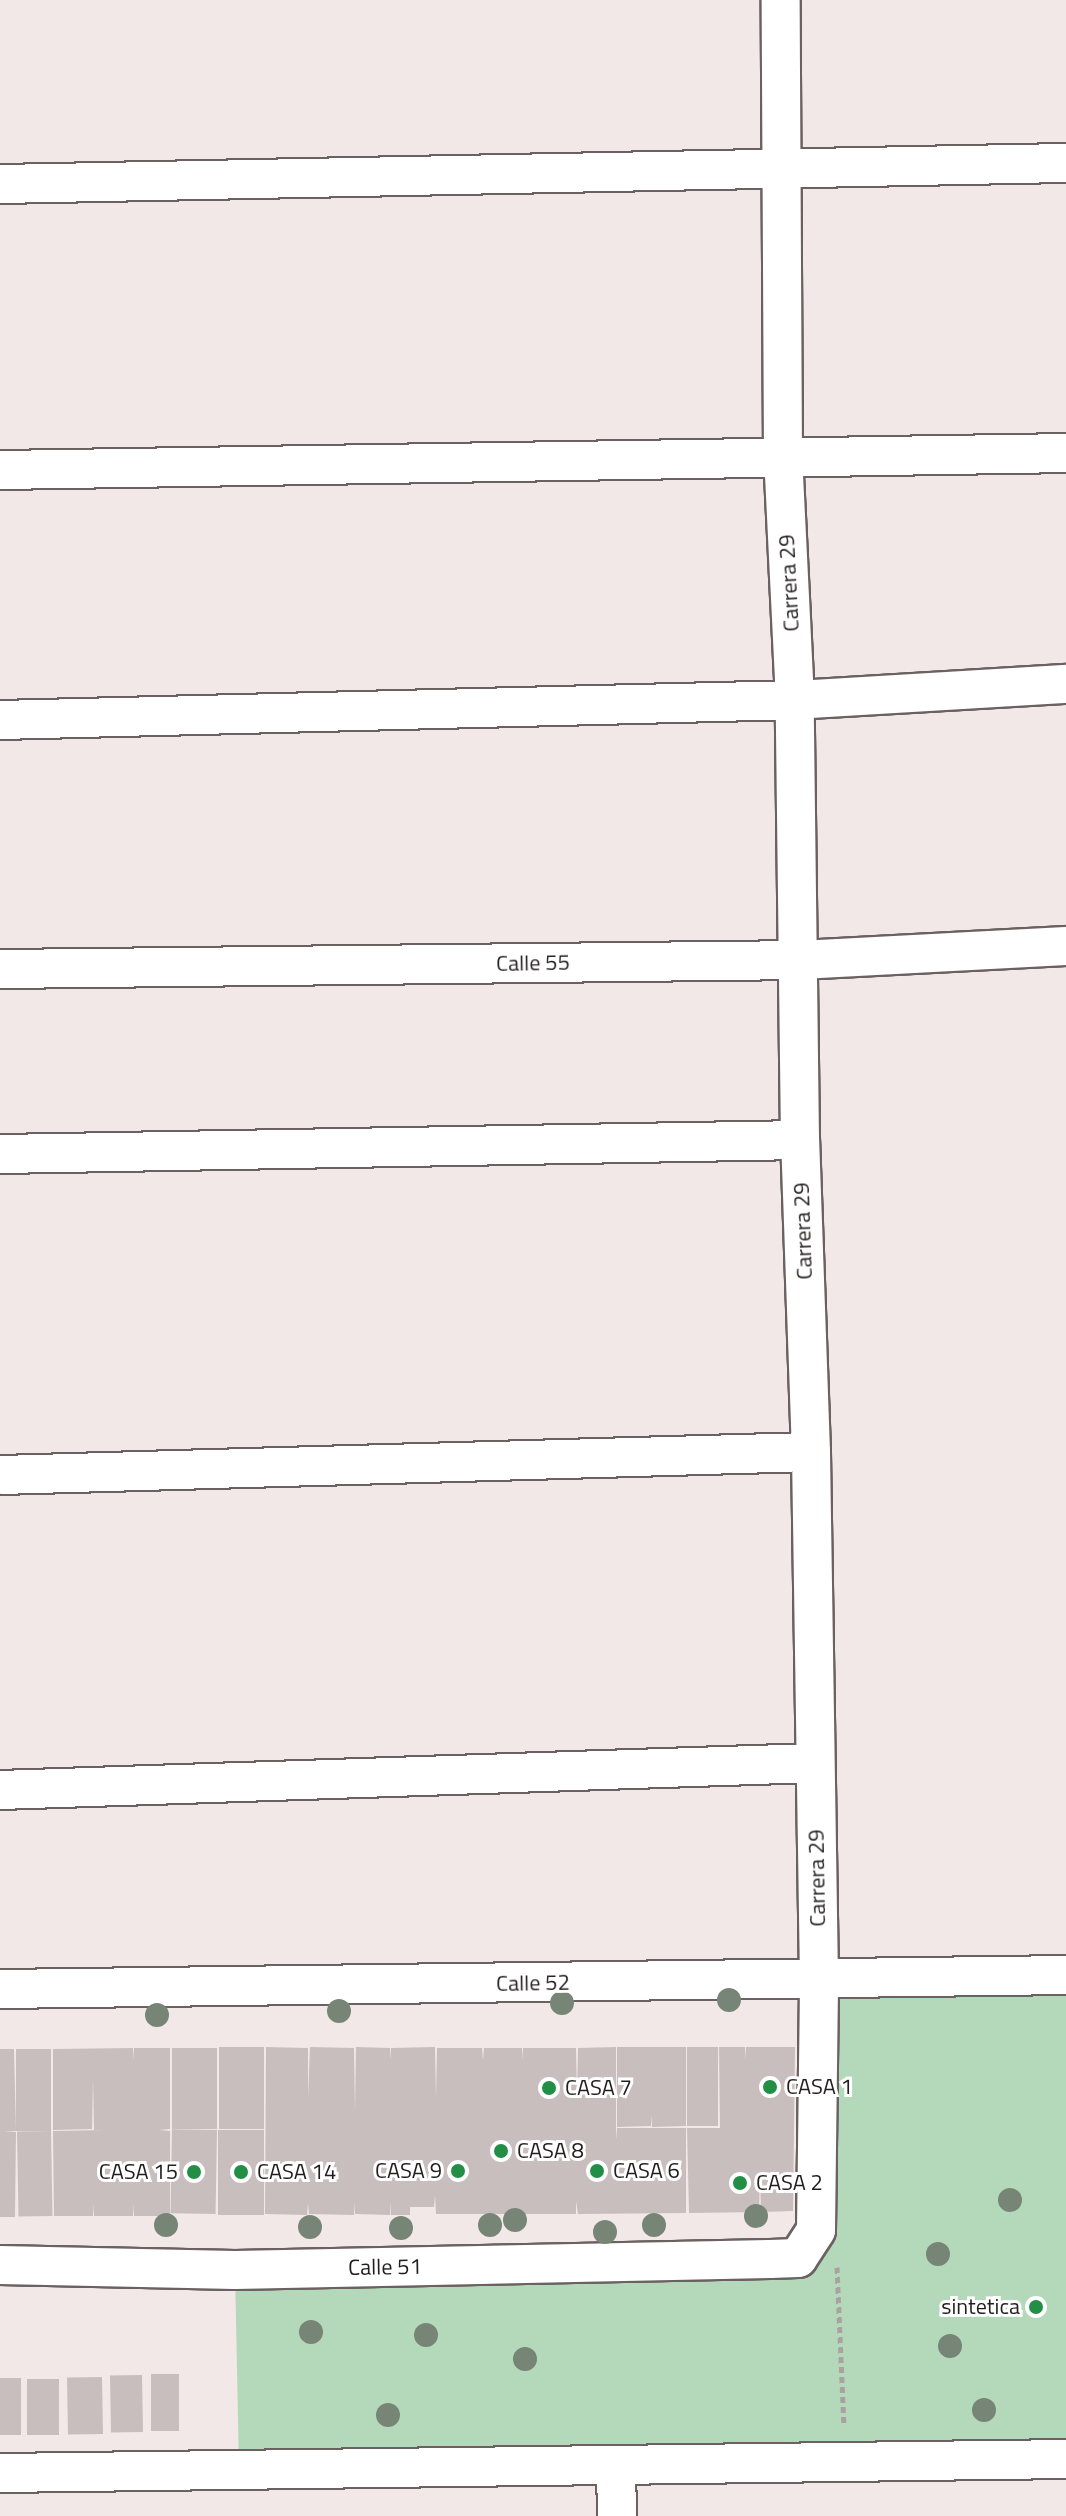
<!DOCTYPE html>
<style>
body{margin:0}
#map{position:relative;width:1066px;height:2516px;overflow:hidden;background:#f3e8e8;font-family:"Titillium Web",sans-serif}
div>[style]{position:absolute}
.green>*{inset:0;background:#b4d9ba}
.building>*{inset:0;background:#c9bebe;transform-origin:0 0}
.path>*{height:5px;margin-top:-2.5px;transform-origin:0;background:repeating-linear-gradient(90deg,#aaa1a1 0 6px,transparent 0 10px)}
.roads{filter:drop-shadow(2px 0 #6b6161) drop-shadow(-2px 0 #6b6161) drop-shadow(0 2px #6b6161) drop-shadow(0 -2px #6b6161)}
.minor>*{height:38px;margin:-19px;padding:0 19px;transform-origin:19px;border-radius:19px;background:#fff}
.trees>*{width:24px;height:24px;margin:-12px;border-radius:50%;background:#768576}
.dots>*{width:22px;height:22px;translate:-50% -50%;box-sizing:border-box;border:4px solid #fff;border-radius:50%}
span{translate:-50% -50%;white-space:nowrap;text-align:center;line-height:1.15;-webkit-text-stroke:6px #fff;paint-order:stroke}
.street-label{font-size:22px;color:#231f1f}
.poi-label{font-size:22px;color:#231f1f}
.left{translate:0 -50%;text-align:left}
.right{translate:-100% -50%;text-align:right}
</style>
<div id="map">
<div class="green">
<div style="clip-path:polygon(1066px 1975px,1066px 2459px,239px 2469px,235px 2270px,808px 2249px,819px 1980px)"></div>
</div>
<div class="building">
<div style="left:219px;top:2047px;width:45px;height:82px"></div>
<div style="clip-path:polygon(266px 2047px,308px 2048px,308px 2098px,310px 2047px,354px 2048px,355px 2111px,356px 2047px,390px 2048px,391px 2060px,391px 2048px,435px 2047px,436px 2099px,437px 2048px,482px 2048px,483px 2060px,484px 2048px,522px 2048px,523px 2060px,523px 2048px,576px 2048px,577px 2098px,578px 2048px,616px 2047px,616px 2140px,617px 2128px,686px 2128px,686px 2213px,578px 2214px,576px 2201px,576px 2214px,436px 2214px,435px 2195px,434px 2207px,410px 2207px,410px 2215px,391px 2215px,391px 2202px,390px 2215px,355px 2214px,354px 2203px,354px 2215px,309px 2214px,308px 2203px,307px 2215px,265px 2214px)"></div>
<div style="clip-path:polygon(617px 2047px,686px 2047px,686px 2126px,652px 2127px,652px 2115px,651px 2126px,617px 2127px)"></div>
<div style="left:687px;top:2047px;width:31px;height:79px"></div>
<div style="clip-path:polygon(719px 2047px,745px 2047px,746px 2060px,746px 2047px,795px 2047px,793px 2211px,761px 2212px,760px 2173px,759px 2212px,689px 2213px,687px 2128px,720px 2128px)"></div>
<div style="clip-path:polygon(133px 2048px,134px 2060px,134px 2048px,170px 2048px,170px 2129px,159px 2130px,170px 2131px,170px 2216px,134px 2216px,134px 2204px,133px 2216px,94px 2216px,93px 2204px,93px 2216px,54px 2216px,53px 2131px,105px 2130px,94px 2130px,93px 2079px,92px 2129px,53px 2130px,53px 2049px)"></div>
<div style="left:172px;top:2048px;width:45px;height:81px"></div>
<div style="clip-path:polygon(0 2049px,14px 2049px,16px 2131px,4px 2131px,16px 2132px,15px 2217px,0 2217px)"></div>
<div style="left:16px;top:2049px;width:35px;height:82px"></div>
<div style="left:217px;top:2130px;width:84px;height:45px;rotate:91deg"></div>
<div style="left:218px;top:2130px;width:46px;height:85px"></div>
<div style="left:51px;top:2131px;width:85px;height:34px;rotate:89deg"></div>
<div style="left:151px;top:2374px;width:28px;height:57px"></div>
<div style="left:142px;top:2375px;width:57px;height:32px;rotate:89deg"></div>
<div style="left:102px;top:2377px;width:57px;height:35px;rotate:89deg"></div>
<div style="left:0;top:2378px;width:21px;height:57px"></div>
<div style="left:27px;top:2379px;width:32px;height:56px"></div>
</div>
<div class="path">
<div style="left:837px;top:2267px;width:158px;rotate:87.5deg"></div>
</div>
<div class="roads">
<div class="minor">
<div style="left:0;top:184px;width:1066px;rotate:-1.13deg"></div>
<div style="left:0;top:470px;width:1066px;rotate:-0.91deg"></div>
<div style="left:0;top:720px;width:795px;rotate:-1.44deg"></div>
<div style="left:795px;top:700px;width:271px;rotate:-3.4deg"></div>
<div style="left:0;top:969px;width:800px;rotate:-0.64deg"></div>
<div style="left:800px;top:960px;width:266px;rotate:-3deg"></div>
<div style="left:0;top:1154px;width:800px;rotate:-1deg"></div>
<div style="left:1px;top:1475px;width:810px;rotate:-1.63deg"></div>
<div style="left:0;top:1790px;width:814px;rotate:-1.9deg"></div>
<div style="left:0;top:1989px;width:1066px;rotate:-0.75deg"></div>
<div style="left:0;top:2265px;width:235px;rotate:1.2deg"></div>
<div style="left:235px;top:2270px;width:535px;rotate:-1.18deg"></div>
<div style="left:770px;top:2259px;width:28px;rotate:-2deg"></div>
<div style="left:798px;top:2258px;width:33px;rotate:-57deg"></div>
<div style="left:816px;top:2230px;width:250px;rotate:-89.3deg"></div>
<div style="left:819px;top:1980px;width:528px;rotate:-90.87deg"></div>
<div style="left:811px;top:1452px;width:312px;rotate:-92deg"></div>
<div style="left:800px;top:1140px;width:440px;rotate:-90.7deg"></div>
<div style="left:795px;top:700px;width:245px;rotate:-92.8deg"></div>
<div style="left:783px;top:455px;width:455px;rotate:-90.3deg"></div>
<div style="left:616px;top:2466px;width:50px;rotate:88.9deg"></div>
<div style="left:0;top:2473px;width:1066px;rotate:-0.75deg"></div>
</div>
</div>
<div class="trees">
<div style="left:729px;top:2000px"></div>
<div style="left:562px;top:2003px"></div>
<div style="left:339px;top:2011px"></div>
<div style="left:157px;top:2015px"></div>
<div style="left:1010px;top:2200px"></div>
<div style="left:756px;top:2216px"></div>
<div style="left:515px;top:2220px"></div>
<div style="left:166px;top:2225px"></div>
<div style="left:490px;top:2225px"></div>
<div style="left:654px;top:2225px"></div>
<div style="left:310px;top:2227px"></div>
<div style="left:401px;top:2228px"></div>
<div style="left:605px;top:2232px"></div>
<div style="left:938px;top:2254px"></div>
<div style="left:311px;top:2332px"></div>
<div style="left:426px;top:2335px"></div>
<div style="left:950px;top:2346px"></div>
<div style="left:525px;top:2359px"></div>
<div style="left:984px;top:2410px"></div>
<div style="left:388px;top:2415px"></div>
</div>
<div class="dots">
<div style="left:770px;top:2087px;background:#238e45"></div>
<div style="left:549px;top:2088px;background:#238e45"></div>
<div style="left:501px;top:2151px;background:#238e45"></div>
<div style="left:458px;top:2171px;background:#238e45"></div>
<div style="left:597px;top:2171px;background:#238e45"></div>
<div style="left:194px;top:2172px;background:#238e45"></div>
<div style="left:241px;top:2172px;background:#238e45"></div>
<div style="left:740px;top:2183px;background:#238e45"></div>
<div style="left:1036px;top:2307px;background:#238e45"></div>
</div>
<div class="street-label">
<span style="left:789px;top:583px;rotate:-93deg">Carrera 29</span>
<span style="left:533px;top:963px;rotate:-1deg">Calle 55</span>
<span style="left:803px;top:1231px;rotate:-92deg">Carrera 29</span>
<span style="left:817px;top:1878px;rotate:-91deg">Carrera 29</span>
<span style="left:533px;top:1983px;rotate:-1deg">Calle 52</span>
<span style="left:385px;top:2267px;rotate:-1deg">Calle 51</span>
</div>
<div class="poi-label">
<span class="left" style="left:786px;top:2087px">CASA 1</span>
<span class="left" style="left:565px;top:2088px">CASA 7</span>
<span class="left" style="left:517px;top:2151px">CASA 8</span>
<span class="right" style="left:442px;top:2171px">CASA 9</span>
<span class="left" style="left:613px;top:2171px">CASA 6</span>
<span class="right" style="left:178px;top:2172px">CASA 15</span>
<span class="left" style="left:257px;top:2172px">CASA 14</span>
<span class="left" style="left:756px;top:2183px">CASA 2</span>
<span class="right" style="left:1020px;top:2307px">sintetica</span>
</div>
</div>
